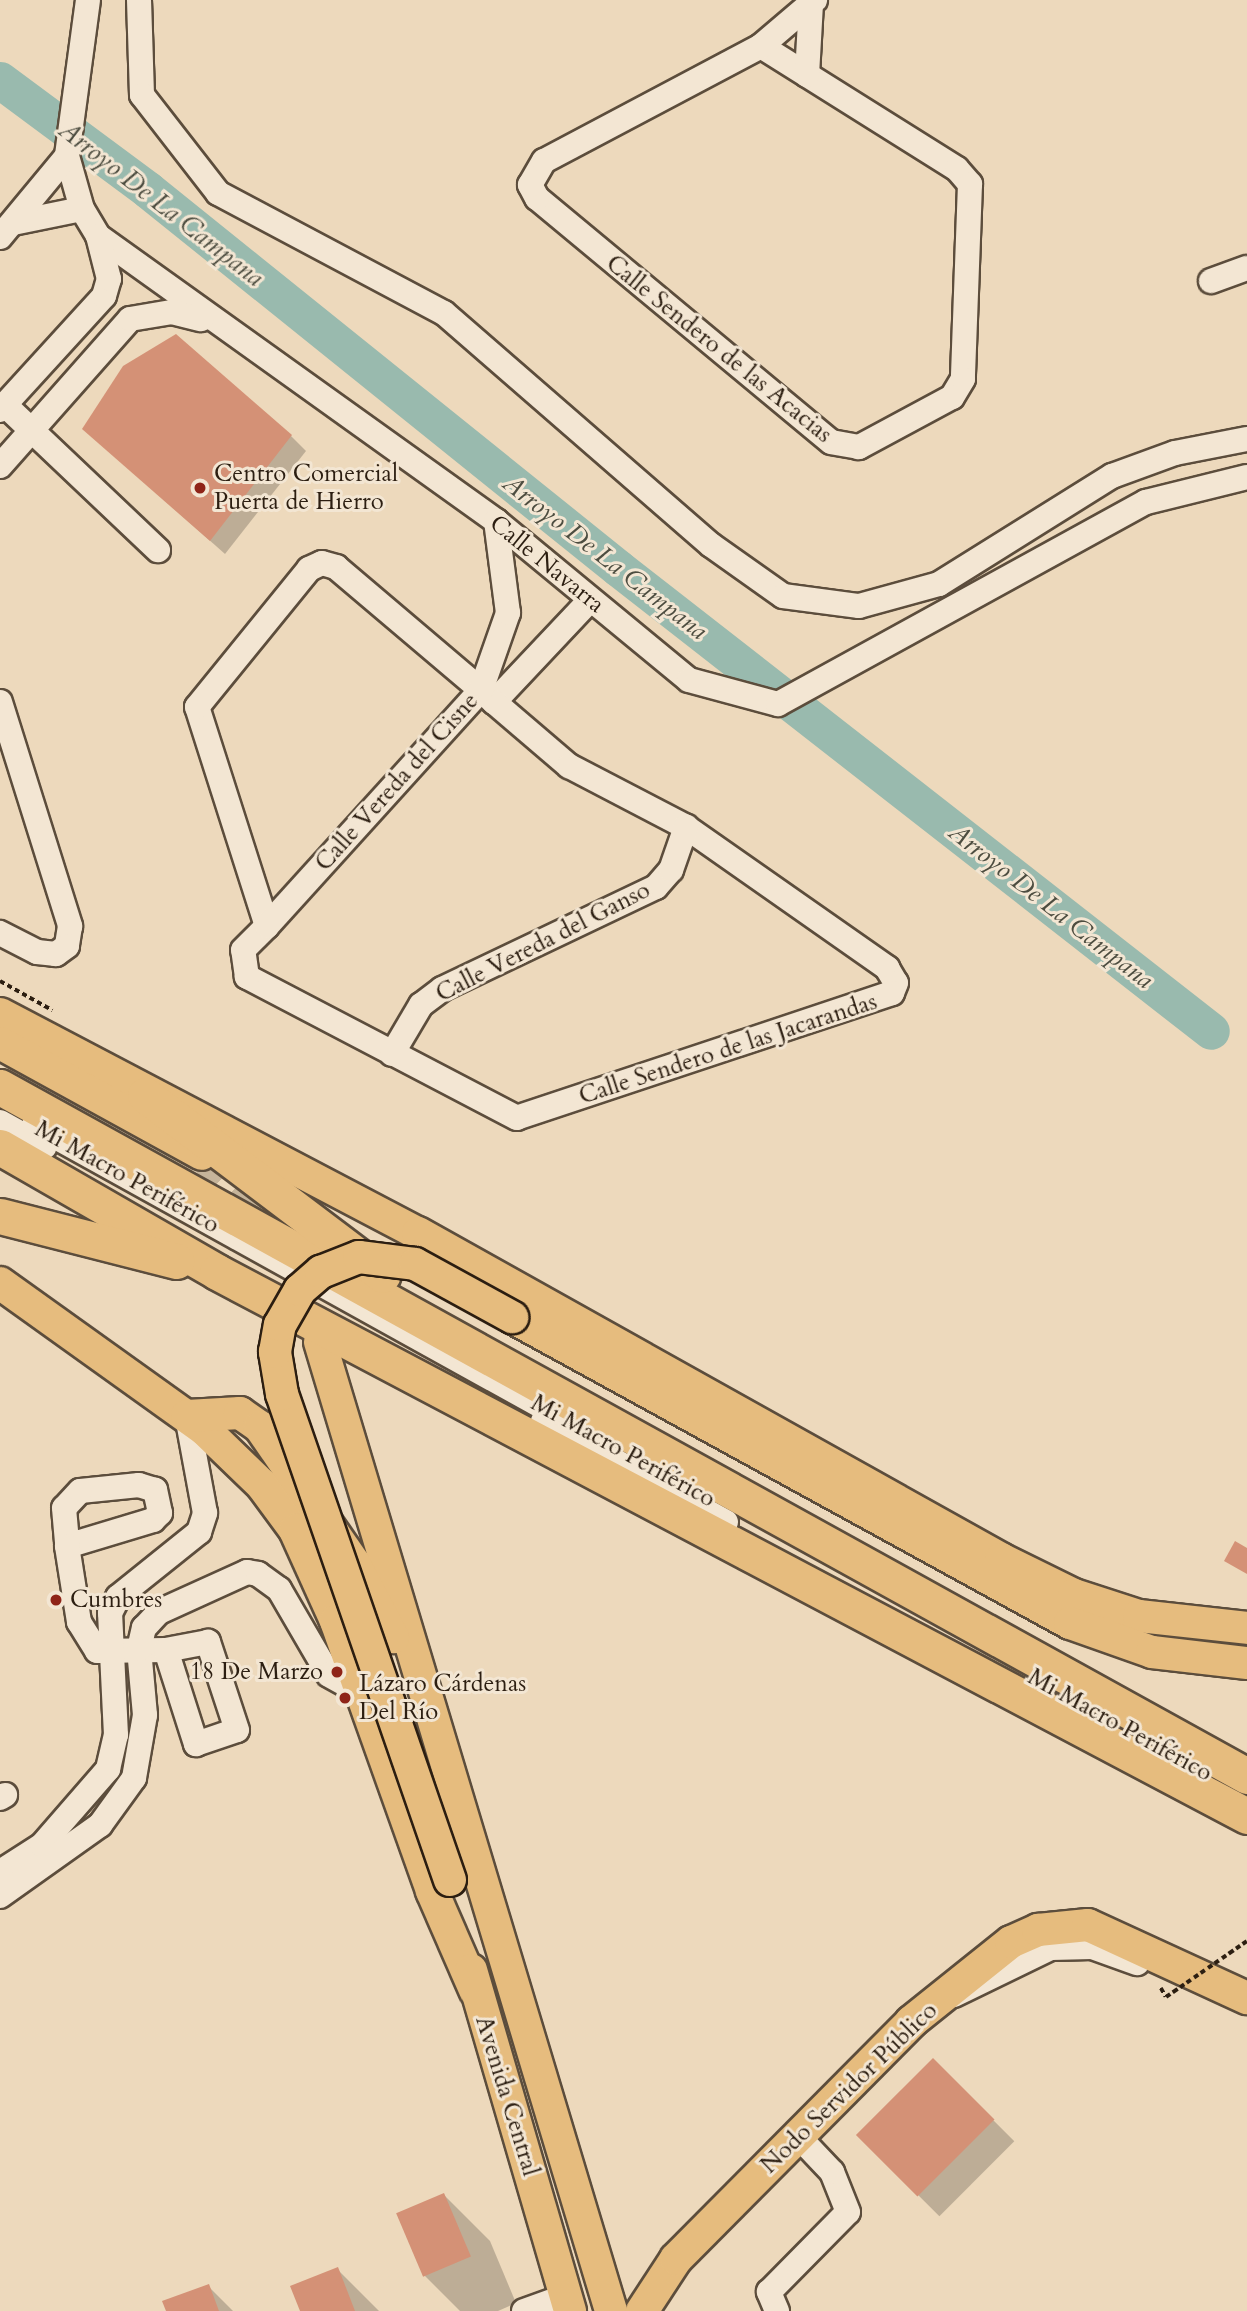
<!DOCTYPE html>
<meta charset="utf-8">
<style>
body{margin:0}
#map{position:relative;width:1247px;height:2311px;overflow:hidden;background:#edd9bc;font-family:Cardo,serif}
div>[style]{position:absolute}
.shadow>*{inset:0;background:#0003;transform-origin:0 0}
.river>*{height:37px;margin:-18.5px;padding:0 18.5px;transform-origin:18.5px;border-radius:18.5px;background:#99baae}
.building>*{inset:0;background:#d49176;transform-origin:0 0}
.major-tunnel>*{height:32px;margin-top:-16px;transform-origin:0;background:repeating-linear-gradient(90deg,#c6b49a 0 32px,transparent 0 48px)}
.path>*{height:3.5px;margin-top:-1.75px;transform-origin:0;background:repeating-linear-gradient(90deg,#2c1e11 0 5px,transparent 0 8.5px)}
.roads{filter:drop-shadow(2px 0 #5c4d3c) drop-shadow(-2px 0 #5c4d3c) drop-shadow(0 2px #5c4d3c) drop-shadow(0 -2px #5c4d3c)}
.minor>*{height:24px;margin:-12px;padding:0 12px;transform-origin:12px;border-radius:12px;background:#f3e6d3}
.major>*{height:32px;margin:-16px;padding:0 16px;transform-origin:16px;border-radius:16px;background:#e6bc7e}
.highway>*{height:35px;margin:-17.5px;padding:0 17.5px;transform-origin:17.5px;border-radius:17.5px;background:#e6bc7e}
.path-bridge>*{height:3.5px;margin-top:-1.75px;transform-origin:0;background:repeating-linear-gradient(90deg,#2c1e11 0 5px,transparent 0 8.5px)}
.bridges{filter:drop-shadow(2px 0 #2c1e11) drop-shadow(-2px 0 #2c1e11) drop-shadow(0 2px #2c1e11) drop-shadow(0 -2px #2c1e11)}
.major-bridge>*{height:32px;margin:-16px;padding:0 16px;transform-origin:16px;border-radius:16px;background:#e6bc7e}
.dots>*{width:19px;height:19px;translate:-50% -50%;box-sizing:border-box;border:4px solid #f3e6d3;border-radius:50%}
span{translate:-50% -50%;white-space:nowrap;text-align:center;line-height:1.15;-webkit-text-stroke:6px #f3e6d3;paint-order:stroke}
.street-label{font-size:24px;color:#2c1e11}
.poi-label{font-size:24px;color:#2c1e11}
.left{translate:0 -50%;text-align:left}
.right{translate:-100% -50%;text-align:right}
.water-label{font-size:26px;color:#4d4d40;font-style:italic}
</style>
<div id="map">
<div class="shadow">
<div style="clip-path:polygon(84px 429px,291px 436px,306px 451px,225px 554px)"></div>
<div style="left:933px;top:2060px;width:115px;height:106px;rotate:45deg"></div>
<div style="clip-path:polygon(444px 2195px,490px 2241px,516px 2303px,498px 2311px,460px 2311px,425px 2276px)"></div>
<div style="clip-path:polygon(337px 2269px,379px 2311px,302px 2311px)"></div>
<div style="clip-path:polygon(208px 2286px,233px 2311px,168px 2311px)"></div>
</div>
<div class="river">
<div style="left:0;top:80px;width:184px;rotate:36.6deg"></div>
<div style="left:148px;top:190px;width:603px;rotate:38.81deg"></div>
<div style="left:618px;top:568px;width:752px;rotate:37.98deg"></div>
</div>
<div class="building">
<div style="clip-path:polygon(176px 334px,292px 435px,210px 541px,82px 429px,123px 366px)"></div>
<div style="clip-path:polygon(1235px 1541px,1247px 1548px,1247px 1574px,1224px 1561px)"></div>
<div style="left:933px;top:2058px;width:87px;height:109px;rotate:45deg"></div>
<div style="left:444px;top:2193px;width:69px;height:52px;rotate:67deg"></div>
<div style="clip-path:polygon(338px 2267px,355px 2311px,300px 2311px,290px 2286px)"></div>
<div style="clip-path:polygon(209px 2284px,219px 2311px,166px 2311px,162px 2301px)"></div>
</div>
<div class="major-tunnel">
<div style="left:202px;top:1154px;width:111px;rotate:49deg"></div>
</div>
<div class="path">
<div style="left:0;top:981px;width:60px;rotate:29.1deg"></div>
<div style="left:1161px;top:1988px;width:10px;rotate:61deg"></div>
</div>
<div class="roads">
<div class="minor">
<div style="left:88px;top:0;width:157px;rotate:97.7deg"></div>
<div style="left:67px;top:156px;width:55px;rotate:74.2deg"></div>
<div style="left:82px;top:209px;width:31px;rotate:59deg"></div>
<div style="left:98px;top:236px;width:490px;rotate:35.6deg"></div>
<div style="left:496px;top:521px;width:250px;rotate:39.5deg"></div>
<div style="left:689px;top:680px;width:92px;rotate:15.1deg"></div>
<div style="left:778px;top:704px;width:420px;rotate:-28.8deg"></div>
<div style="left:1146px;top:502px;width:104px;rotate:-13.9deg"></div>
<div style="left:139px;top:0;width:95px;rotate:88.2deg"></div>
<div style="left:142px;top:95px;width:124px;rotate:52.2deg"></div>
<div style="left:218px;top:193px;width:256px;rotate:28deg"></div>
<div style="left:444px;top:313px;width:354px;rotate:41deg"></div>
<div style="left:711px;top:545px;width:88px;rotate:35.3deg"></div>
<div style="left:783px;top:596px;width:77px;rotate:7.5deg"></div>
<div style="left:859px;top:606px;width:83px;rotate:-15.4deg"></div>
<div style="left:939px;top:584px;width:204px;rotate:-32deg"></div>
<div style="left:1112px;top:476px;width:67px;rotate:-20.1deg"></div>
<div style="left:1175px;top:453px;width:73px;rotate:-11deg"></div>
<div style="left:761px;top:46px;width:231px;rotate:32.1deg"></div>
<div style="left:957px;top:169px;width:20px;rotate:49deg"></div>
<div style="left:970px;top:184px;width:195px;rotate:92.1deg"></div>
<div style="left:963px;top:379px;width:21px;rotate:121deg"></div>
<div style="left:952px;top:397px;width:106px;rotate:151.7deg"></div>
<div style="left:859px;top:447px;width:28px;rotate:-170deg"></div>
<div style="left:831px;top:442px;width:382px;rotate:-140.3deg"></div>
<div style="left:537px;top:198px;width:15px;rotate:-118deg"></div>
<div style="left:530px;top:185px;width:28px;rotate:-60deg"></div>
<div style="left:544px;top:161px;width:246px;rotate:-27.9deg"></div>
<div style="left:761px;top:46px;width:71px;rotate:-40.4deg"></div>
<div style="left:807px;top:75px;width:71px;rotate:-86.8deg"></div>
<div style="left:13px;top:223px;width:70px;rotate:-11.5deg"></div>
<div style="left:0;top:237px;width:105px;rotate:-50.4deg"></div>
<div style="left:1211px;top:281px;width:38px;rotate:-20deg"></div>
<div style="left:5px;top:405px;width:211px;rotate:43.5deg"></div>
<div style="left:0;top:410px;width:154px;rotate:-47.6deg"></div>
<div style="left:104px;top:296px;width:18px;rotate:-74deg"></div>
<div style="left:109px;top:279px;width:44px;rotate:-104.3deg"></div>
<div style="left:0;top:466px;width:196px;rotate:-48.5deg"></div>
<div style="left:130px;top:319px;width:43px;rotate:-9.5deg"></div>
<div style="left:172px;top:312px;width:30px;rotate:14deg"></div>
<div style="left:0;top:702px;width:235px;rotate:72.6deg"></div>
<div style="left:70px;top:926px;width:20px;rotate:99deg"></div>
<div style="left:67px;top:946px;width:14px;rotate:144deg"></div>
<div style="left:56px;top:954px;width:19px;rotate:-174deg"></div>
<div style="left:37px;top:952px;width:42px;rotate:-152.8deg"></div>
<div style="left:494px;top:702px;width:140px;rotate:-46.7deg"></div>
<div style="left:267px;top:926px;width:230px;rotate:-107.7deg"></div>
<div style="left:197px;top:707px;width:178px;rotate:-50.9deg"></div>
<div style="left:309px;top:569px;width:14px;rotate:-25deg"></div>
<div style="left:322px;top:563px;width:15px;rotate:16deg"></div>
<div style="left:336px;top:567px;width:190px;rotate:40.3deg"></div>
<div style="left:481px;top:690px;width:18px;rotate:43deg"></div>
<div style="left:494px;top:702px;width:99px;rotate:40.5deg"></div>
<div style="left:569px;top:766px;width:132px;rotate:27.5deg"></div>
<div style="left:686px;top:827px;width:246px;rotate:35deg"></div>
<div style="left:887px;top:968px;width:17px;rotate:59deg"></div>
<div style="left:896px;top:983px;width:11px;rotate:112deg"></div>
<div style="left:892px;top:993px;width:395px;rotate:161.6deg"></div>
<div style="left:517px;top:1118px;width:305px;rotate:-152.4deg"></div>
<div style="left:247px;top:977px;width:27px;rotate:-98deg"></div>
<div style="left:243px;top:950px;width:34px;rotate:-45deg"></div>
<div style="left:267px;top:926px;width:319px;rotate:-47.8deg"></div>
<div style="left:481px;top:690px;width:82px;rotate:-70.7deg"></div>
<div style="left:508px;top:613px;width:93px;rotate:-97.4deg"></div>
<div style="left:392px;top:1054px;width:57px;rotate:-59.4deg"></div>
<div style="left:421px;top:1005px;width:26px;rotate:-37deg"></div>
<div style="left:442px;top:989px;width:237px;rotate:-25.5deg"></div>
<div style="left:656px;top:887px;width:23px;rotate:-49deg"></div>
<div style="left:671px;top:870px;width:46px;rotate:-70.8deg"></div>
<div style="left:0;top:1122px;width:51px;rotate:29.1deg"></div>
<div style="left:34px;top:1125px;width:608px;rotate:29.01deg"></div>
<div style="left:543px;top:1421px;width:209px;rotate:28.9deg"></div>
<div style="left:67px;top:1546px;width:90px;rotate:-16.8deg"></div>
<div style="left:153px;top:1520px;width:10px;rotate:-45deg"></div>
<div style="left:160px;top:1513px;width:24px;rotate:-102deg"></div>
<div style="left:155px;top:1490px;width:17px;rotate:-163deg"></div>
<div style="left:139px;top:1485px;width:59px;rotate:174.2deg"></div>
<div style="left:80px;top:1491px;width:23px;rotate:133deg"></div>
<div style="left:64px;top:1508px;width:38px;rotate:85deg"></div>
<div style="left:67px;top:1546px;width:77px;rotate:81deg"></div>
<div style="left:79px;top:1622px;width:34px;rotate:58deg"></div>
<div style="left:97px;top:1651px;width:69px;rotate:-0.8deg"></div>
<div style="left:166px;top:1650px;width:99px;rotate:72.3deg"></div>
<div style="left:196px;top:1744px;width:43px;rotate:-18.9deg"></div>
<div style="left:237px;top:1730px;width:93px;rotate:-108.2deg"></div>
<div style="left:208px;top:1642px;width:43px;rotate:169.2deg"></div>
<div style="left:0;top:1798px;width:6px;rotate:-31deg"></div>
<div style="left:0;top:1872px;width:50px;rotate:-32.7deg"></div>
<div style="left:42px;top:1845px;width:101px;rotate:-49deg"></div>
<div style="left:108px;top:1769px;width:35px;rotate:-77deg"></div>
<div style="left:116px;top:1735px;width:122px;rotate:-92.8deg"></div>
<div style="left:110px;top:1613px;width:18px;rotate:-63deg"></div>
<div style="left:118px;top:1597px;width:104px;rotate:-38.7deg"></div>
<div style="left:199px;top:1532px;width:20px;rotate:-72deg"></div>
<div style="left:205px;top:1513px;width:99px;rotate:-100.5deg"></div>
<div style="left:0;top:1896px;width:123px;rotate:-35.4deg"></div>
<div style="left:100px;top:1825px;width:58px;rotate:-54.1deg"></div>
<div style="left:134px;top:1778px;width:64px;rotate:-80.1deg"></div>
<div style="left:145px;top:1715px;width:66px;rotate:-95.2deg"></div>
<div style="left:139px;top:1649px;width:22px;rotate:-77deg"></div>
<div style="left:144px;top:1628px;width:22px;rotate:-47deg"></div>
<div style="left:159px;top:1612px;width:97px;rotate:-24.4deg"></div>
<div style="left:247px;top:1572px;width:11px;rotate:10deg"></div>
<div style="left:258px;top:1574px;width:26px;rotate:36deg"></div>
<div style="left:279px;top:1589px;width:99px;rotate:59.8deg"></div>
<div style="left:329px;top:1675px;width:38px;rotate:29deg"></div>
<div style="left:954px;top:1995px;width:108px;rotate:-25.9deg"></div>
<div style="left:1051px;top:1948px;width:41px;rotate:-1.4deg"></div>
<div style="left:1092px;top:1947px;width:48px;rotate:19.6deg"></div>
<div style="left:524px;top:2311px;width:45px;rotate:-19.7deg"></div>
<div style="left:777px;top:2311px;width:21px;rotate:-113deg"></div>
<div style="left:769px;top:2292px;width:112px;rotate:-45.4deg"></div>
<div style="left:848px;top:2212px;width:43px;rotate:-111.8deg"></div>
<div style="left:832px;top:2172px;width:50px;rotate:-133.4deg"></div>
</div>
<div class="major">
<div style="left:0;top:1014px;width:472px;rotate:27.7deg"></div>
<div style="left:418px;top:1233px;width:668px;rotate:29.21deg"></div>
<div style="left:1001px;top:1559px;width:81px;rotate:26.3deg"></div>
<div style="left:1074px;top:1595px;width:68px;rotate:17.9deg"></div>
<div style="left:1139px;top:1616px;width:109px;rotate:6.3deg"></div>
<div style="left:0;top:1043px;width:230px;rotate:28.8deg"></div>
<div style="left:0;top:1283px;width:251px;rotate:35.6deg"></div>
<div style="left:204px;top:1429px;width:81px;rotate:44deg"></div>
<div style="left:262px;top:1485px;width:56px;rotate:53.7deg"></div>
<div style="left:295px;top:1530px;width:100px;rotate:65.7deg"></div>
<div style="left:336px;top:1621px;width:287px;rotate:70.4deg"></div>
<div style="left:432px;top:1891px;width:108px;rotate:66.5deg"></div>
<div style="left:512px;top:1317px;width:636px;rotate:28.74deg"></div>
<div style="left:1070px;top:1623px;width:87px;rotate:19.5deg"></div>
<div style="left:1152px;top:1652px;width:96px;rotate:6.6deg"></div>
<div style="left:320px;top:1342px;width:1012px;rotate:73.28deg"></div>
<div style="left:187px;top:1416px;width:53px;rotate:-3.2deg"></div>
<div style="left:240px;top:1413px;width:24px;rotate:35deg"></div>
<div style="left:260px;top:1427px;width:165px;rotate:55.3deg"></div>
<div style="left:354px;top:1563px;width:84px;rotate:62.2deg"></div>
<div style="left:471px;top:1970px;width:355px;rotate:73.8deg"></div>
<div style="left:642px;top:2311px;width:62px;rotate:-56.8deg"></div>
<div style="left:676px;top:2259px;width:334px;rotate:-45.2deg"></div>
<div style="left:911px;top:2022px;width:128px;rotate:-38.7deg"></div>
<div style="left:1011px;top:1942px;width:30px;rotate:-24deg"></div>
<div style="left:1038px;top:1930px;width:50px;rotate:-5.7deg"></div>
<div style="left:1088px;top:1925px;width:175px;rotate:24.7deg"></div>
</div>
<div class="highway">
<div style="left:0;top:1087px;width:1425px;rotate:28.92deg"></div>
<div style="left:145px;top:1095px;width:298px;rotate:37.1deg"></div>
<div style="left:0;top:1147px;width:250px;rotate:29.9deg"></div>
<div style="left:217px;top:1272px;width:1165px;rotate:27.84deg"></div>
<div style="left:0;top:1216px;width:182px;rotate:14.3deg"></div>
</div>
</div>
<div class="path-bridge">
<div style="left:1166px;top:1997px;width:98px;rotate:-34.7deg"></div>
</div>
<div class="bridges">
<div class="major-bridge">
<div style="left:450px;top:1880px;width:514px;rotate:-109.07deg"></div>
<div style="left:282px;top:1394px;width:43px;rotate:-99.5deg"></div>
<div style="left:275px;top:1352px;width:27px;rotate:-80deg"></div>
<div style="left:280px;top:1325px;width:40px;rotate:-60.3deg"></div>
<div style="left:300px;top:1290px;width:28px;rotate:-41deg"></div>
<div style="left:321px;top:1272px;width:41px;rotate:-21.5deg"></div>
<div style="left:359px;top:1257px;width:56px;rotate:7.1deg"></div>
<div style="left:415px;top:1264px;width:111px;rotate:28.7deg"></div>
</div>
</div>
<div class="dots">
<div style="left:200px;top:488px;background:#8f2418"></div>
<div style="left:56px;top:1600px;background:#8f2418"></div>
<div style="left:337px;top:1672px;background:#8f2418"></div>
<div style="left:345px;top:1698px;background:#8f2418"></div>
</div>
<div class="street-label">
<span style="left:719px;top:349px;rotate:39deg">Calle Sendero de las Acacias</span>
<span style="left:547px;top:564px;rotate:39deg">Calle Navarra</span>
<span style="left:397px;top:782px;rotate:-48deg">Calle Vereda del Cisne</span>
<span style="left:543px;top:942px;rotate:-27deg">Calle Vereda del Ganso</span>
<span style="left:728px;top:1049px;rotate:-18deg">Calle Sendero de las Jacarandas</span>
<span style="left:127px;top:1177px;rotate:29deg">Mi Macro Periférico</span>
<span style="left:623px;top:1451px;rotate:29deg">Mi Macro Periférico</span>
<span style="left:1120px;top:1725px;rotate:29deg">Mi Macro Periférico</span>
<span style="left:849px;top:2088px;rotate:-44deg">Nodo Servidor Público</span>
<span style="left:507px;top:2096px;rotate:73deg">Avenida Central</span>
</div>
<div class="poi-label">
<span class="left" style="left:214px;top:488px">Centro Comercial<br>Puerta de Hierro</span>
<span class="left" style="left:70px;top:1600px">Cumbres</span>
<span class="right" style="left:323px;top:1672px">18 De Marzo</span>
<span class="left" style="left:359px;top:1698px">Lázaro Cárdenas<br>Del Río</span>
</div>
<div class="water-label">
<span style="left:161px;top:204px;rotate:38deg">Arroyo De La Campana</span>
<span style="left:605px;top:557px;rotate:38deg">Arroyo De La Campana</span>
<span style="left:1051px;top:906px;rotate:38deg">Arroyo De La Campana</span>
</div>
</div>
